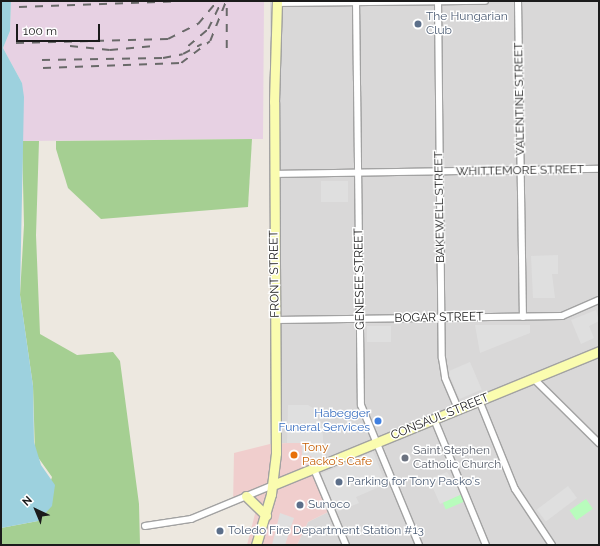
<!DOCTYPE html>
<style>
body{margin:0}
#map{position:relative;width:600px;height:546px;overflow:hidden;background:#ede8e0;font-family:Raleway,sans-serif}
div>[style]{position:absolute}
.residential>*{inset:0;background:#d9d8d8}
.commercial>*{inset:0;background:#f0cecd}
.industrial>*{inset:0;background:#e7d1e3}
.forest>*{inset:0;background:#a5cf92}
.park>*{inset:0;background:#b8fcbc;transform-origin:0 0}
.parking>*{inset:0;background:#dfdfdf;transform-origin:0 0}
.water>*{inset:0;background:#9dd1de}
.roads{filter:drop-shadow(1px 0 #a2a2a2) drop-shadow(-1px 0 #a2a2a2) drop-shadow(0 1px #a2a2a2) drop-shadow(0 -1px #a2a2a2)}
.street>*{height:6px;margin:-3px;padding:0 3px;transform-origin:3px;border-radius:3px;background:#fff}
.secondary>*{height:9px;margin:-4.5px;padding:0 4.5px;transform-origin:4.5px;border-radius:4.5px;background:#fafcaf}
.rail>*{height:1.5px;margin-top:-0.75px;transform-origin:0;background:repeating-linear-gradient(90deg,#696969 0 8px,transparent 0 16px)}
.dots>*{width:11px;height:11px;translate:-50% -50%;box-sizing:border-box;border:2px solid #fff;border-radius:50%}
span{translate:-50% -50%;white-space:nowrap;text-align:center;line-height:1.15;-webkit-text-stroke:3px #fff;paint-order:stroke}
.service-label{font-size:12px;color:#4e5e75}
.left{translate:0 -50%;text-align:left}
.street-label{font-size:12px;color:#1b1b1b}
.shop-label{font-size:12px;color:#366cbe}
.right{translate:-100% -50%;text-align:right}
.food-label{font-size:12px;color:#c56008}
.worship-label{font-size:12px;color:#5b616d}
.frame{position:absolute;inset:0;border:2px solid #1b1b1b;pointer-events:none}
.north{position:absolute;left:16px;top:490px;width:40px;height:40px;-webkit-text-stroke:3px #fff;paint-order:stroke;rotate:316deg;font-size:11px;font-weight:700;line-height:16px;text-align:center;color:#1b1b1b}
.north::after{content:'';display:block;margin:auto;width:14px;height:18px;background:#1b1b1b;clip-path:polygon(50% 0,100% 100%,50% 72%,0 100%)}
.scale{position:absolute;left:16px;top:24px;width:84px;height:18px;box-sizing:border-box;border:2px solid #1b1b1b;border-top:0;padding-left:5px;font-size:12px;line-height:14px;white-space:nowrap;color:#1b1b1b;-webkit-text-stroke:3px #fff;paint-order:stroke}
</style>
<div id="map">
<div class="residential">
<div style="clip-path:polygon(270px 1px,599px 1px,599px 545px,297px 545px,308px 522px,328px 512px,315px 481px,322px 441px,270px 444px)"></div>
</div>
<div class="commercial">
<div style="clip-path:polygon(322px 441px,315px 481px,328px 512px,308px 522px,297px 545px,247px 545px,257px 506px,251px 500px,233px 505px,234px 453px,270px 444px)"></div>
</div>
<div class="industrial">
<div style="clip-path:polygon(11px 1px,264px 1px,263px 139px,22px 141px,22px 83px,3px 48px,10px 31px)"></div>
</div>
<div class="forest">
<div style="clip-path:polygon(252px 139px,248px 207px,101px 219px,68px 188px,56px 149px,56px 141px)"></div>
<div style="clip-path:polygon(22px 141px,39px 141px,36px 235px,40px 334px,77px 355px,113px 352px,120px 361px,139px 504px,140px 545px,1px 545px,1px 528px,38px 521px,52px 477px,35px 453px,33px 386px,20px 295px,24px 225px)"></div>
</div>
<div class="park">
<div style="left:462px;top:494px;width:8px;height:21px;rotate:67deg"></div>
<div style="left:586px;top:499px;width:12px;height:20px;rotate:55deg"></div>
</div>
<div class="parking">
<div style="left:321px;top:181px;width:27px;height:21px"></div>
<div style="clip-path:polygon(558px 255px,558px 274px,552px 274px,555px 298px,533px 298px,531px 256px)"></div>
<div style="clip-path:polygon(596px 310px,599px 321px,589px 326px,594px 338px,581px 344px,571px 320px)"></div>
<div style="clip-path:polygon(475px 325px,530px 325px,530px 333px,480px 353px)"></div>
<div style="left:367px;top:326px;width:24px;height:16px"></div>
<div style="left:470px;top:362px;width:30px;height:24px;rotate:67deg"></div>
<div style="clip-path:polygon(288px 405px,308px 405px,316px 410px,319px 423px,322px 423px,324px 455px,313px 461px,311px 456px,302px 457px,302px 443px,287px 443px)"></div>
<div style="clip-path:polygon(373px 452px,386px 484px,356px 497px,359px 503px,337px 512px,321px 474px)"></div>
<div style="clip-path:polygon(447px 472px,462px 494px,440px 504px,429px 479px)"></div>
<div style="left:568px;top:486px;width:15px;height:39px;rotate:53deg"></div>
<div style="clip-path:polygon(280px 513px,294px 518px,285px 545px,272px 545px)"></div>
</div>
<div class="water">
<div style="clip-path:polygon(1px 1px,11px 1px,10px 31px,3px 48px,22px 83px,24px 97px,20px 295px,33px 386px,34px 442px,41px 465px,55px 485px,52px 506px,38px 521px,1px 528px)"></div>
</div>
<div class="roads">
<div class="street">
<div style="left:356px;top:1px;width:404px;rotate:89.3deg"></div>
<div style="left:361px;top:405px;width:152px;rotate:67.5deg"></div>
<div style="left:438px;top:1px;width:357px;rotate:89.4deg"></div>
<div style="left:442px;top:358px;width:20px;rotate:81deg"></div>
<div style="left:445px;top:378px;width:34px;rotate:67deg"></div>
<div style="left:518px;top:1px;width:316px;rotate:89.1deg"></div>
<div style="left:277px;top:3px;width:208px;rotate:-0.6deg"></div>
<div style="left:274px;top:174px;width:325px;rotate:-0.9deg"></div>
<div style="left:276px;top:320px;width:286px;rotate:-0.8deg"></div>
<div style="left:562px;top:316px;width:40px;rotate:-23.4deg"></div>
<div style="left:533px;top:378px;width:93px;rotate:44.6deg"></div>
<div style="left:479px;top:400px;width:96px;rotate:68deg"></div>
<div style="left:515px;top:489px;width:67px;rotate:56.5deg"></div>
<div style="left:434px;top:419px;width:136px;rotate:67.6deg"></div>
<div style="left:314px;top:469px;width:82px;rotate:67.2deg"></div>
<div style="left:145px;top:526px;width:47px;rotate:-8.7deg"></div>
<div style="left:191px;top:519px;width:89px;rotate:-22.5deg"></div>
</div>
<div class="secondary">
<div style="left:273px;top:485px;width:352px;rotate:-22.3deg"></div>
<div style="left:246px;top:496px;width:28px;rotate:44deg"></div>
<div style="left:256px;top:545px;width:53px;rotate:-73.6deg"></div>
<div style="left:271px;top:494px;width:41px;rotate:-83deg"></div>
<div style="left:276px;top:453px;width:351px;rotate:-90.3deg"></div>
<div style="left:274px;top:102px;width:101px;rotate:-88.3deg"></div>
</div>
</div>
<div class="rail">
<div style="left:19px;top:7px;width:160px;rotate:-2.1deg"></div>
<div style="left:227px;top:8px;width:44px;rotate:90deg"></div>
<div style="left:16px;top:43px;width:152px;rotate:-1.5deg"></div>
<div style="left:168px;top:39px;width:34px;rotate:-27deg"></div>
<div style="left:198px;top:24px;width:30px;rotate:-50deg"></div>
<div style="left:70px;top:46px;width:40px;rotate:5.7deg"></div>
<div style="left:110px;top:50px;width:44px;rotate:-5.2deg"></div>
<div style="left:188px;top:46px;width:26px;rotate:-40deg"></div>
<div style="left:208px;top:29px;width:30px;rotate:-64deg"></div>
<div style="left:42px;top:60px;width:121px;rotate:-0.9deg"></div>
<div style="left:163px;top:58px;width:20px;rotate:-11deg"></div>
<div style="left:183px;top:54px;width:21px;rotate:-28deg"></div>
<div style="left:43px;top:68px;width:138px;rotate:-2.1deg"></div>
<div style="left:181px;top:63px;width:36px;rotate:-37deg"></div>
<div style="left:210px;top:41px;width:43px;rotate:-68.2deg"></div>
</div>
<div class="dots">
<div style="left:418px;top:24px;background:#5c6f8a"></div>
<div style="left:378px;top:421px;background:#3f7fe0"></div>
<div style="left:294px;top:455px;background:#e8710a"></div>
<div style="left:405px;top:458px;background:#6b7280"></div>
<div style="left:339px;top:482px;background:#5c6f8a"></div>
<div style="left:300px;top:505px;background:#5c6f8a"></div>
<div style="left:220px;top:531px;background:#5c6f8a"></div>
</div>
<div class="service-label">
<span class="left" style="left:426px;top:24px">The Hungarian<br>Club</span>
<span class="left" style="left:347px;top:482px">Parking for Tony Packo's</span>
<span class="left" style="left:308px;top:505px">Sunoco</span>
<span class="left" style="left:228px;top:531px">Toledo Fire Department Station #13</span>
</div>
<div class="street-label">
<span style="left:520px;top:99px;rotate:-91deg">VALENTINE STREET</span>
<span style="left:520px;top:171px;rotate:-1deg">WHITTEMORE STREET</span>
<span style="left:440px;top:207px;rotate:-91deg">BAKEWELL STREET</span>
<span style="left:275px;top:274px;rotate:-91deg">FRONT STREET</span>
<span style="left:360px;top:279px;rotate:-91deg">GENESEE STREET</span>
<span style="left:439px;top:318px;rotate:-1deg">BOGAR STREET</span>
<span style="left:440px;top:417px;rotate:-22deg">CONSAUL STREET</span>
</div>
<div class="shop-label">
<span class="right" style="left:370px;top:421px">Habegger<br>Funeral Services</span>
</div>
<div class="food-label">
<span class="left" style="left:302px;top:455px">Tony<br>Packo's Cafe</span>
</div>
<div class="worship-label">
<span class="left" style="left:413px;top:458px">Saint Stephen<br>Catholic Church</span>
</div>
<div class="frame"></div>
<div class="north">N</div>
<div class="scale">100 m</div>
</div>
